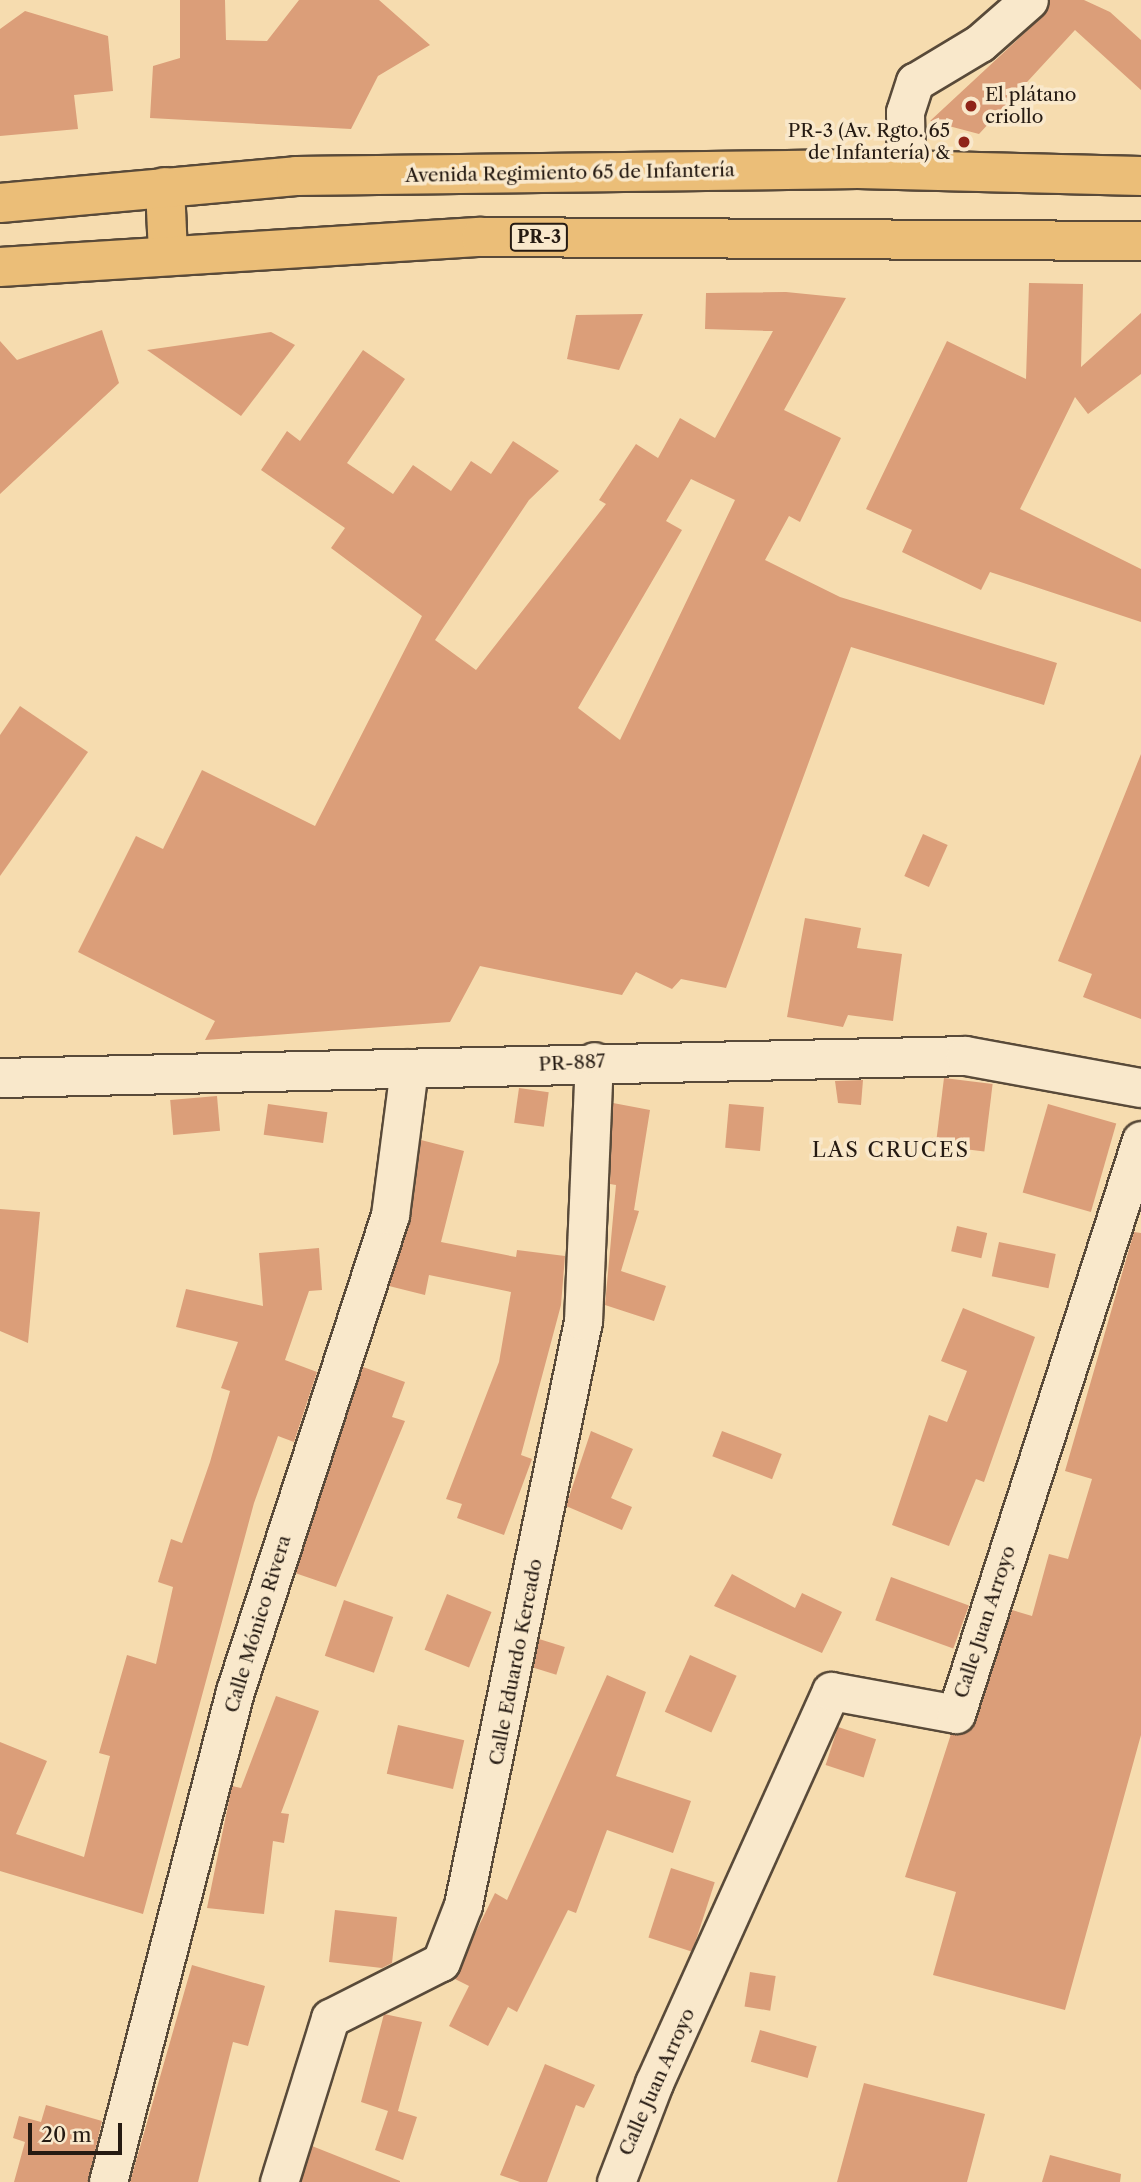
<!DOCTYPE html>
<meta charset="utf-8">
<style>
body{margin:0}
#map{position:relative;width:1141px;height:2182px;overflow:hidden;background:#f6dcaf;font-family:"Libre Caslon Text",serif}
div>[style]{position:absolute}
.building>*{inset:0;background:#db9e79;transform-origin:0 0}
.roads{filter:drop-shadow(2px 0 #594a39) drop-shadow(-2px 0 #594a39) drop-shadow(0 2px #594a39) drop-shadow(0 -2px #594a39)}
.minor>*{height:37px;margin:-18.5px;padding:0 18.5px;transform-origin:18.5px;border-radius:18.5px;background:#f9e8cb}
.tertiary>*{height:38px;margin:-19px;padding:0 19px;transform-origin:19px;border-radius:19px;background:#f9e8cb}
.trunk>*{height:38px;margin:-19px;padding:0 19px;transform-origin:19px;border-radius:19px;background:#ebbe78}
.dots>*{width:19px;height:19px;translate:-50% -50%;box-sizing:border-box;border:4px solid #f9e8cb;border-radius:50%}
span{translate:-50% -50%;white-space:nowrap;text-align:center;line-height:1.15;-webkit-text-stroke:7px #f9e8cb;paint-order:stroke}
.shield-label span{padding:2px 5px;background:#f9e8cb;border:2px solid;border-radius:5px;-webkit-text-stroke-width:0}
.shield-label{font-size:18px;color:#251a12;font-weight:700}
.poi-label{font-size:19px;color:#251a12}
.left{translate:0 -50%;text-align:left}
.right{translate:-100% -50%;text-align:right}
.street-label{font-size:19px;color:#251a12}
.neighbourhood-label{font-size:21px;color:#251a12;letter-spacing:2px}
.scale{position:absolute;left:28px;top:2123px;width:94px;height:32px;box-sizing:border-box;border:4px solid #251a12;border-top:0;padding-left:9px;font-size:21px;line-height:24px;white-space:nowrap;color:#251a12;-webkit-text-stroke:5px #f9e8cb;paint-order:stroke}
</style>
<div id="map">
<div class="building">
<div style="clip-path:polygon(180px 0,225px 0,226px 40px,267px 41px,299px 0,379px 0,430px 45px,378px 76px,351px 129px,150px 118px,153px 66px,180px 58px)"></div>
<div style="clip-path:polygon(1049px 0,1084px 0,1110px 12px,1141px 40px,1141px 90px,1075px 30px,979px 134px,930px 121px,1043px 16px)"></div>
<div style="clip-path:polygon(25px 11px,108px 36px,113px 91px,74px 95px,78px 129px,0 136px,0 29px)"></div>
<div style="clip-path:polygon(1029px 283px,1083px 284px,1081px 367px,1141px 313px,1141px 374px,1088px 414px,1075px 397px,1020px 509px,1141px 569px,1141px 622px,990px 572px,981px 590px,902px 552px,912px 530px,866px 509px,947px 341px,1026px 379px)"></div>
<div style="clip-path:polygon(evenodd,786px 292px,846px 298px,784px 410px,841px 438px,800px 522px,789px 516px,765px 560px,840px 597px,1057px 663px,1044px 705px,851px 647px,726px 988px,681px 979px,672px 989px,636px 972px,622px 995px,480px 966px,450px 1022px,205px 1040px,215px 1021px,78px 952px,136px 836px,163px 849px,202px 770px,315px 826px,422px 616px,331px 548px,345px 528px,261px 470px,287px 431px,300px 441px,363px 350px,405px 379px,347px 463px,393px 494px,413px 465px,451px 491px,471px 461px,491px 474px,513px 441px,559px 471px,529px 500px,435px 640px,476px 670px,606px 504px,599px 500px,636px 444px,658px 458px,680px 418px,715px 438px,773px 331px,705px 329px,706px 293px,786px 292px,691px 479px,735px 500px,620px 740px,578px 708px,682px 530px,666px 521px,691px 479px)"></div>
<div style="clip-path:polygon(643px 314px,619px 370px,567px 359px,576px 315px)"></div>
<div style="clip-path:polygon(102px 330px,119px 383px,0 494px,0 341px,17px 360px)"></div>
<div style="clip-path:polygon(271px 332px,295px 345px,241px 416px,147px 350px)"></div>
<div style="clip-path:polygon(20px 706px,88px 752px,0 876px,0 735px)"></div>
<div style="clip-path:polygon(1141px 754px,1141px 1019px,1083px 997px,1092px 974px,1058px 961px)"></div>
<div style="left:923px;top:834px;width:27px;height:46px;rotate:24deg"></div>
<div style="clip-path:polygon(805px 918px,861px 928px,857px 948px,902px 954px,893px 1021px,848px 1015px,843px 1027px,787px 1017px)"></div>
<div style="left:944px;top:1078px;width:49px;height:68px;rotate:7deg"></div>
<div style="clip-path:polygon(863px 1080px,861px 1105px,838px 1103px,835px 1081px)"></div>
<div style="left:519px;top:1088px;width:30px;height:35px;rotate:8deg"></div>
<div style="left:217px;top:1096px;width:35px;height:47px;rotate:85deg"></div>
<div style="clip-path:polygon(613px 1103px,650px 1110px,634px 1210px,639px 1211px,621px 1271px,666px 1286px,654px 1321px,605px 1305px,616px 1185px,610px 1184px)"></div>
<div style="left:268px;top:1104px;width:60px;height:31px;rotate:8deg"></div>
<div style="left:729px;top:1104px;width:35px;height:44px;rotate:5deg"></div>
<div style="left:1048px;top:1104px;width:71px;height:92px;rotate:16deg"></div>
<div style="clip-path:polygon(421px 1140px,464px 1151px,441px 1242px,516px 1257px,517px 1250px,565px 1256px,561px 1305px,521px 1455px,532px 1459px,504px 1535px,457px 1518px,462px 1504px,446px 1499px,499px 1362px,511px 1292px,429px 1275px,425px 1295px,389px 1286px,411px 1218px)"></div>
<div style="clip-path:polygon(0 1209px,40px 1212px,28px 1343px,0 1331px)"></div>
<div style="left:957px;top:1226px;width:31px;height:26px;rotate:13deg"></div>
<div style="clip-path:polygon(1134px 1232px,1141px 1233px,1141px 1735px,1065px 2010px,933px 1975px,956px 1892px,905px 1877px,951px 1734px,963px 1734px,976px 1721px,1012px 1610px,1032px 1616px,1049px 1554px,1068px 1559px,1092px 1479px,1065px 1471px)"></div>
<div style="left:999px;top:1242px;width:58px;height:35px;rotate:12deg"></div>
<div style="clip-path:polygon(319px 1248px,322px 1290px,309px 1291px,285px 1360px,317px 1372px,294px 1442px,278px 1436px,254px 1503px,143px 1914px,0 1871px,0 1742px,47px 1761px,16px 1834px,84px 1857px,110px 1756px,99px 1753px,127px 1655px,156px 1664px,173px 1587px,158px 1582px,171px 1539px,182px 1543px,210px 1462px,230px 1391px,221px 1388px,238px 1342px,176px 1327px,186px 1289px,263px 1306px,259px 1253px)"></div>
<div style="clip-path:polygon(963px 1308px,1035px 1337px,984px 1482px,976px 1479px,949px 1546px,892px 1525px,929px 1415px,947px 1422px,967px 1371px,941px 1361px)"></div>
<div style="clip-path:polygon(363px 1367px,405px 1382px,392px 1417px,405px 1421px,336px 1587px,295px 1573px)"></div>
<div style="clip-path:polygon(591px 1431px,633px 1449px,611px 1498px,632px 1507px,622px 1530px,566px 1506px)"></div>
<div style="left:722px;top:1431px;width:64px;height:27px;rotate:21deg"></div>
<div style="clip-path:polygon(732px 1574px,795px 1608px,802px 1593px,842px 1612px,822px 1653px,714px 1606px)"></div>
<div style="left:891px;top:1577px;width:83px;height:46px;rotate:20deg"></div>
<div style="left:447px;top:1594px;width:48px;height:60px;rotate:22deg"></div>
<div style="left:344px;top:1600px;width:52px;height:59px;rotate:19deg"></div>
<div style="left:539px;top:1639px;width:27px;height:29px;rotate:17deg"></div>
<div style="left:690px;top:1655px;width:51px;height:62px;rotate:24deg"></div>
<div style="clip-path:polygon(607px 1675px,646px 1692px,616px 1776px,691px 1801px,673px 1853px,607px 1830px,576px 1913px,568px 1910px,517px 2012px,508px 2007px,488px 2046px,449px 2026px,469px 1986px,453px 1978px,495px 1893px,507px 1900px)"></div>
<div style="clip-path:polygon(276px 1696px,319px 1711px,281px 1813px,289px 1814px,284px 1843px,273px 1841px,264px 1914px,207px 1908px,232px 1786px,241px 1788px)"></div>
<div style="left:398px;top:1725px;width:68px;height:50px;rotate:13deg"></div>
<div style="left:838px;top:1727px;width:40px;height:40px;rotate:18deg"></div>
<div style="left:671px;top:1868px;width:46px;height:73px;rotate:18deg"></div>
<div style="clip-path:polygon(335px 1910px,397px 1917px,392px 1963px,382px 1968px,329px 1962px)"></div>
<div style="clip-path:polygon(192px 1965px,265px 1986px,248px 2046px,233px 2042px,198px 2182px,130px 2182px)"></div>
<div style="left:750px;top:1972px;width:26px;height:35px;rotate:9deg"></div>
<div style="clip-path:polygon(384px 2014px,422px 2022px,398px 2111px,417px 2117px,403px 2160px,375px 2150px,388px 2111px,361px 2102px)"></div>
<div style="left:760px;top:2030px;width:59px;height:33px;rotate:16deg"></div>
<div style="clip-path:polygon(545px 2064px,595px 2085px,584px 2108px,576px 2105px,547px 2182px,520px 2182px,500px 2175px)"></div>
<div style="clip-path:polygon(864px 2083px,985px 2114px,967px 2182px,837px 2182px)"></div>
<div style="clip-path:polygon(46px 2105px,102px 2121px,88px 2182px,14px 2182px,25px 2142px,13px 2138px,19px 2116px,41px 2122px)"></div>
<div style="clip-path:polygon(312px 2146px,400px 2181px,400px 2182px,301px 2182px)"></div>
<div style="clip-path:polygon(1050px 2155px,1121px 2174px,1120px 2182px,1042px 2182px)"></div>
</div>
<div class="roads">
<div class="minor">
<div style="left:906px;top:170px;width:58px;rotate:-91deg"></div>
<div style="left:905px;top:112px;width:32px;rotate:-72deg"></div>
<div style="left:915px;top:82px;width:76px;rotate:-31deg"></div>
<div style="left:980px;top:43px;width:65px;rotate:-41.3deg"></div>
<div style="left:108px;top:2182px;width:507px;rotate:-75.5deg"></div>
<div style="left:235px;top:1691px;width:501px;rotate:-71.96deg"></div>
<div style="left:390px;top:1215px;width:148px;rotate:-82.6deg"></div>
<div style="left:279px;top:2182px;width:172px;rotate:-72.7deg"></div>
<div style="left:330px;top:2018px;width:124px;rotate:-26.8deg"></div>
<div style="left:441px;top:1962px;width:61px;rotate:-68.9deg"></div>
<div style="left:463px;top:1905px;width:596px;rotate:-78.39deg"></div>
<div style="left:583px;top:1321px;width:260px;rotate:-87.6deg"></div>
<div style="left:616px;top:2182px;width:106px;rotate:-69deg"></div>
<div style="left:654px;top:2083px;width:430px;rotate:-65.7deg"></div>
<div style="left:831px;top:1691px;width:127px;rotate:10.4deg"></div>
<div style="left:956px;top:1714px;width:603px;rotate:-72.14deg"></div>
</div>
<div class="tertiary">
<div style="left:0;top:1078px;width:966px;rotate:-1.3deg"></div>
<div style="left:966px;top:1056px;width:178px;rotate:10.4deg"></div>
</div>
<div class="trunk">
<div style="left:165px;top:187px;width:67px;rotate:87.4deg"></div>
<div style="left:0;top:203px;width:297px;rotate:-5.2deg"></div>
<div style="left:296px;top:176px;width:562px;rotate:-0.71deg"></div>
<div style="left:858px;top:169px;width:283px;rotate:1.4deg"></div>
<div style="left:0;top:267px;width:482px;rotate:-3.6deg"></div>
<div style="left:481px;top:237px;width:660px;rotate:0.35deg"></div>
</div>
</div>
<div class="dots">
<div style="left:971px;top:106px;background:#8f2418"></div>
<div style="left:964px;top:142px;background:#8f2418"></div>
</div>
<div class="shield-label">
<span style="left:539px;top:237px">PR-3</span>
</div>
<div class="poi-label">
<span class="left" style="left:985px;top:106px">El plátano<br>criollo</span>
<span class="right" style="left:950px;top:142px">PR-3 (Av. Rgto. 65<br>de Infantería) &amp;</span>
</div>
<div class="street-label">
<span style="left:570px;top:173px;rotate:-1deg">Avenida Regimiento 65 de Infantería</span>
<span style="left:572px;top:1063px;rotate:-3deg">PR-887</span>
<span style="left:985px;top:1622px;rotate:-72deg">Calle Juan Arroyo</span>
<span style="left:258px;top:1624px;rotate:-73deg">Calle Mónico Rivera</span>
<span style="left:516px;top:1662px;rotate:-79deg">Calle Eduardo Kercado</span>
<span style="left:657px;top:2082px;rotate:-66deg">Calle Juan Arroyo</span>
</div>
<div class="neighbourhood-label">
<span style="left:891px;top:1150px">LAS CRUCES</span>
</div>
<div class="scale">20 m</div>
</div>
